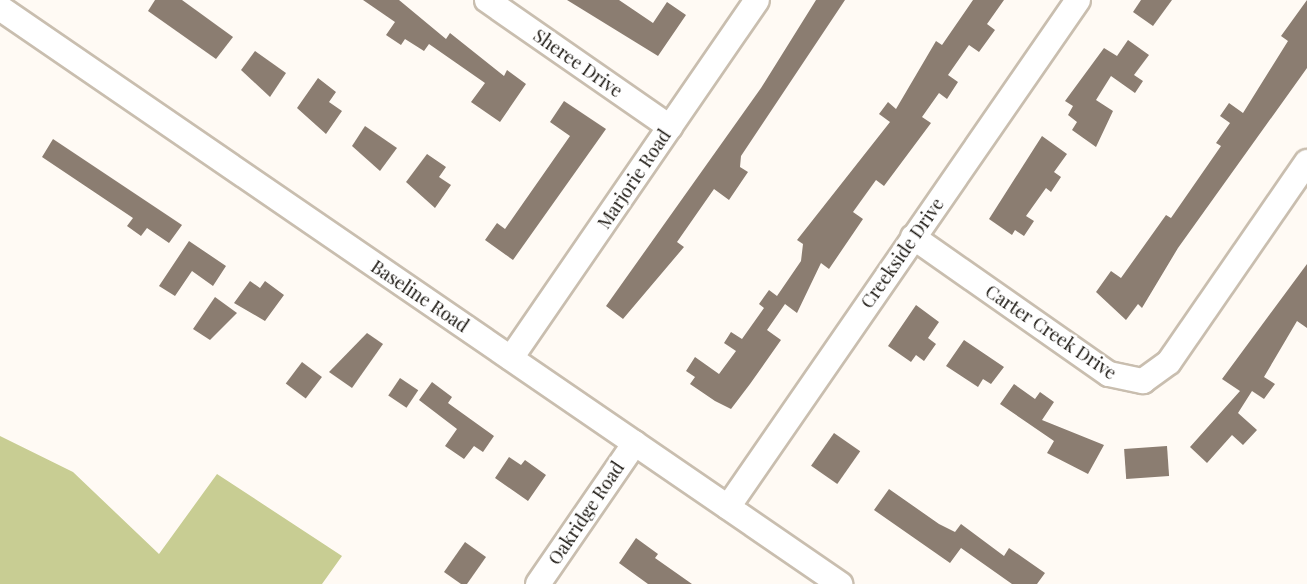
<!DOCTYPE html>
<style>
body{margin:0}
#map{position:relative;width:1307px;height:584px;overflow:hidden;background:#fffaf4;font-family:"Playfair Display",serif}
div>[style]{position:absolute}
.forest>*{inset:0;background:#c8cd93}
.building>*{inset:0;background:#8b7d71;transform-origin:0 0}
.roads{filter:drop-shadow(2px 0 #c9beaf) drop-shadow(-2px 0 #c9beaf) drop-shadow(0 2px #c9beaf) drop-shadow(0 -2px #c9beaf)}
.minor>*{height:24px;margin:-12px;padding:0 12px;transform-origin:12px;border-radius:12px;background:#fff}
span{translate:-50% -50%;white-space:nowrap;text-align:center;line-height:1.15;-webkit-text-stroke:4.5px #fff;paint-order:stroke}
.street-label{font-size:18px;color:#18140e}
</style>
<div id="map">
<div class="forest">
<div style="clip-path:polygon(0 436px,73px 472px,159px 554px,217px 474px,342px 556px,322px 584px,0 584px)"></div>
</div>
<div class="building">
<div style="clip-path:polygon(155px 0,182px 0,233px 37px,216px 59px,148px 11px)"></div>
<div style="clip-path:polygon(363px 0,399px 0,446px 39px,450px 33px,504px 76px,507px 70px,526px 84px,500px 122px,471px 102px,485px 83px,429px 44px,424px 51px,405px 39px,401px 45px,386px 35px,395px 22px)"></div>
<div style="clip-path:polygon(567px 0,619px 0,653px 23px,667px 2px,686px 15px,658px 56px)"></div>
<div style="clip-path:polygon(816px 0,845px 0,741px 156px,740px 167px,748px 172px,729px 200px,714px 189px,677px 242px,684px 247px,623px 319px,606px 306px,761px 88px)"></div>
<div style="clip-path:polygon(973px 0,1004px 0,987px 24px,995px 30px,979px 52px,969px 45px,948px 75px,958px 82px,947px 99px,939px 93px,922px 117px,931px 123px,884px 186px,876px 180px,853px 212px,863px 219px,829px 269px,821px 263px,797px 313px,785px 304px,767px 330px,781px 340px,750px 384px,731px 409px,715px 401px,690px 384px,695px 377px,686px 371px,695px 357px,719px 374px,736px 351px,724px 343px,731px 332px,742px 339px,764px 308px,759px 304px,769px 290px,777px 296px,801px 261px,803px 244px,797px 240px,890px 122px,879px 114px,888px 102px,896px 109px,936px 41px,942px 45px)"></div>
<div style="clip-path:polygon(1141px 0,1172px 0,1153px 26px,1133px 12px)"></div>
<div style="clip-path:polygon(1307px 0,1307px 68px,1178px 248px,1142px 308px,1138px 304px,1126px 320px,1096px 292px,1111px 271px,1121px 278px,1166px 215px,1171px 218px,1221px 146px,1216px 143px,1230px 123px,1220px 116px,1229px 103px,1243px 113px,1288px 41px,1281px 36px)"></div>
<div style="clip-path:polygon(1128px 40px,1149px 55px,1134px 75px,1143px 81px,1135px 93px,1111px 76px,1096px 100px,1113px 111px,1096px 147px,1072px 130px,1077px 122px,1068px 115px,1073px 106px,1065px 101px,1104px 48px,1117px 56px)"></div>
<div style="clip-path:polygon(255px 51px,286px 73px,270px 97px,241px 70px)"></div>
<div style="clip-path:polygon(318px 78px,336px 92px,329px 102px,342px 111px,326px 134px,297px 108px)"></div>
<div style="clip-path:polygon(564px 101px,606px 129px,513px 260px,485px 240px,497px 223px,505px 229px,570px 136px,550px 122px)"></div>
<div style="clip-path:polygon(365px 126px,397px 148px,380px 171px,352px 146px)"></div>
<div style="clip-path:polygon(1042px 136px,1067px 154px,1054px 172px,1061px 177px,1051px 192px,1046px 188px,1026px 216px,1034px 221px,1024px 236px,1015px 230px,1012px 235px,989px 219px)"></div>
<div style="clip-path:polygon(53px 139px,182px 225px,169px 243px,147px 228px,141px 236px,127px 226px,133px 218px,42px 157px)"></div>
<div style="clip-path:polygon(427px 154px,446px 167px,439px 177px,451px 185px,435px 208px,406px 182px)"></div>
<div style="clip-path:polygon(189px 241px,226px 266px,213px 286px,192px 271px,175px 296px,159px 286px)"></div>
<div style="clip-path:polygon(1307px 264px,1307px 328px,1297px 321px,1264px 377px,1275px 384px,1264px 399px,1252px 391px,1238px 413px,1257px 430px,1243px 445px,1232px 435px,1207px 463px,1190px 447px,1240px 391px,1222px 379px)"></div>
<div style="clip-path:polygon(250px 281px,260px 288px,265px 281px,284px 295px,265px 321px,234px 303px)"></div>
<div style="clip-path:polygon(215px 297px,237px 313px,210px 340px,193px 329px)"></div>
<div style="clip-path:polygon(916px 305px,939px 322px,928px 338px,936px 344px,924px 361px,916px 355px,911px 362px,888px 346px)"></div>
<div style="clip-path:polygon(367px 333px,383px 344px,352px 388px,329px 372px)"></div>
<div style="clip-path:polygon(964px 340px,1004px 367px,991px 384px,983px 379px,978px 387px,946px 366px)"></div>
<div style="left:302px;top:362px;width:25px;height:27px;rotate:37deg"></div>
<div style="left:400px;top:378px;width:22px;height:21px;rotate:34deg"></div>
<div style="clip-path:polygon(432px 382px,452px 397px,448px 403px,494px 436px,483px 452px,474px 446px,464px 459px,445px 446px,457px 429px,419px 400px)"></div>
<div style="clip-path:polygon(1014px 384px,1035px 399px,1040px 392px,1054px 402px,1042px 420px,1104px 445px,1088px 474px,1047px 453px,1054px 441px,1000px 404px)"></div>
<div style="left:834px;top:433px;width:32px;height:40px;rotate:35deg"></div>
<div style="left:1167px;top:446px;width:30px;height:43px;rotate:86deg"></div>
<div style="clip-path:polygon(509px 457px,521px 465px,525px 460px,546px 475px,528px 501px,495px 478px)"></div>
<div style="clip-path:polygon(889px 489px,939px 524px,955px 532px,961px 524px,1004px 556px,1009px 548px,1045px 573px,1037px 584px,1012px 584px,961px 548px,950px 563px,874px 510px)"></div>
<div style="clip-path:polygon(636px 538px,658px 554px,655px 558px,692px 584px,648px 584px,619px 563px)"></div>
<div style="clip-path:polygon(465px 542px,486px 557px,467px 584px,461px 584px,444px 572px)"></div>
</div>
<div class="roads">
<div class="minor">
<div style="left:487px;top:0;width:223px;rotate:34.8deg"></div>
<div style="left:0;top:8px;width:1019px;rotate:34.44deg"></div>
<div style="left:913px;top:237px;width:239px;rotate:35deg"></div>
<div style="left:1109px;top:374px;width:35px;rotate:12deg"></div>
<div style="left:1143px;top:381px;width:32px;rotate:-36deg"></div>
<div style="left:1169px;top:362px;width:243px;rotate:-55.4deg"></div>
<div style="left:511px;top:358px;width:434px;rotate:-55.5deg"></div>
<div style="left:728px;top:507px;width:616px;rotate:-55.38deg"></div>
<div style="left:538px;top:584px;width:171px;rotate:-55.5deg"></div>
</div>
</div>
<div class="street-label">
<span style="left:578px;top:63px;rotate:35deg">Sheree Drive</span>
<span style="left:634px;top:179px;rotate:-56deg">Marjorie Road</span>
<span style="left:902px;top:253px;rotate:-55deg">Creekside Drive</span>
<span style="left:420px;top:296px;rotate:34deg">Baseline Road</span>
<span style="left:1051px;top:332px;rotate:34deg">Carter Creek Drive</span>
<span style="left:586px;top:513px;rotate:-56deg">Oakridge Road</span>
</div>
</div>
